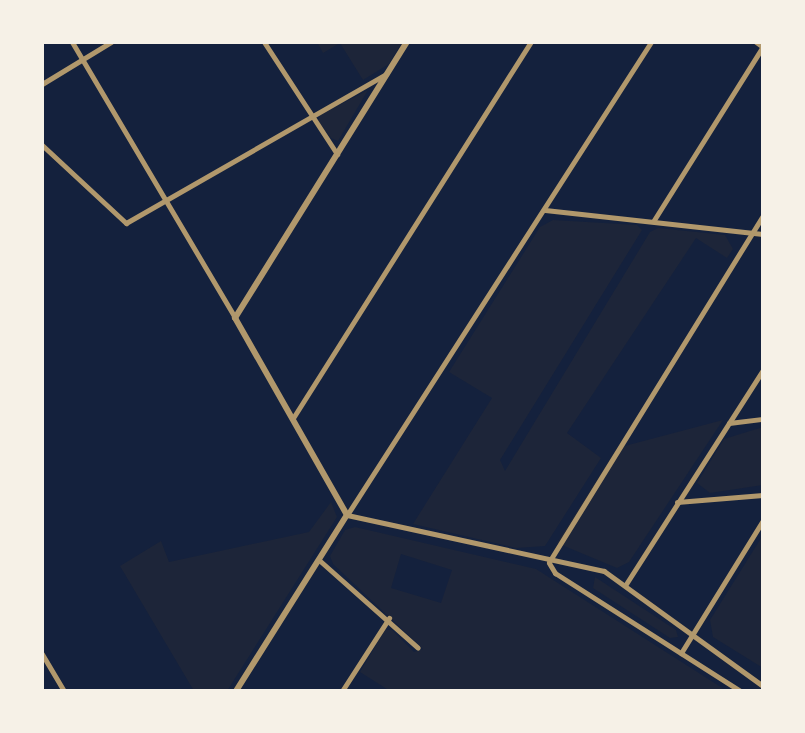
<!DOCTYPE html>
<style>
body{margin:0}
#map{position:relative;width:805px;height:733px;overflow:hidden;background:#14213d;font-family:Raleway,sans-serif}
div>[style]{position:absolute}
.green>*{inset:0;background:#1d2539}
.minor>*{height:5px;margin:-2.5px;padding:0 2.5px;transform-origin:2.5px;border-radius:2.5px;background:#b1986c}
.tertiary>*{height:6px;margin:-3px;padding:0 3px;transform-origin:3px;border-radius:3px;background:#b1986c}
span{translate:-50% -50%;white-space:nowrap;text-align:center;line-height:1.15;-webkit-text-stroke:6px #f6f1e7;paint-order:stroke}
.frame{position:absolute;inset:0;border:44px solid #f6f1e7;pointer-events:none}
</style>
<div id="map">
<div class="green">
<div style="clip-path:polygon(317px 42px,402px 42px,389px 64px,363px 80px,340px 43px,323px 53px)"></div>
<div style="clip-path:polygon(368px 90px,338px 141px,331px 138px,318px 121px,320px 115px)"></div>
<div style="clip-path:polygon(553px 220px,637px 225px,642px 230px,500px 460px,505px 471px,650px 232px,658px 228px,725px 235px,733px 249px,727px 258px,696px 238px,567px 433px,601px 458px,545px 546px,516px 548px,413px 524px,492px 398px,449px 372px,540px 227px)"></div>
<div style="clip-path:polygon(723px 420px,629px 562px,617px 568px,557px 543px,617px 448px)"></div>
<div style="clip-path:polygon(763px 427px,763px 485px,710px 493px,697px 483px,724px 439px)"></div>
<div style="clip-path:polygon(331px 502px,337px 517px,227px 691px,194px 691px,120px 566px,161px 541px,169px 562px,309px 532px)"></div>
<div style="clip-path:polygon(evenodd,355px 527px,536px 569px,727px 691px,390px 691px,360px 672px,385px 630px,392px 630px,414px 652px,423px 649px,333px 564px,330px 556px,345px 530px,355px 527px,401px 554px,452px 570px,441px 603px,391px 588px,401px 554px)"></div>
<div style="clip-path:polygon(763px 535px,763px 668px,713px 637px,710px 620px)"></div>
<div style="clip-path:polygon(595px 577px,676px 630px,678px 637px,670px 638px,593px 588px)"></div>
</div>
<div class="minor">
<div style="left:72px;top:42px;width:321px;rotate:59.4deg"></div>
<div style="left:264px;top:42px;width:134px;rotate:56.9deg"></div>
<div style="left:651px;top:42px;width:562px;rotate:122.73deg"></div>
<div style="left:347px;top:515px;width:263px;rotate:12.3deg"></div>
<div style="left:604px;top:571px;width:196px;rotate:35.9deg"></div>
<div style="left:756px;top:42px;width:9px;rotate:36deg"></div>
<div style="left:42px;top:84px;width:81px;rotate:-31.3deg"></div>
<div style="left:42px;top:145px;width:115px;rotate:42.9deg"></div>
<div style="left:126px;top:223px;width:300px;rotate:-29.8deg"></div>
<div style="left:545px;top:210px;width:219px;rotate:6.3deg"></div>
<div style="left:654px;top:220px;width:205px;rotate:-57.9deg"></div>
<div style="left:293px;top:418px;width:445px;rotate:-57.7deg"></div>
<div style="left:729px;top:423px;width:34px;rotate:-7deg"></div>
<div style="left:677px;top:502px;width:86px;rotate:-4.7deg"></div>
<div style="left:319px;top:560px;width:132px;rotate:41.6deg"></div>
<div style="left:549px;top:562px;width:408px;rotate:-58.3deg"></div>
<div style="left:549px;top:563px;width:12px;rotate:59deg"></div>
<div style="left:555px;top:573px;width:219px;rotate:32.5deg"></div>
<div style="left:626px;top:584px;width:254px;rotate:-57.4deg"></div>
<div style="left:681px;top:653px;width:156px;rotate:-58.3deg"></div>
<div style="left:42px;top:654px;width:43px;rotate:59.3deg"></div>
<div style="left:342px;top:691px;width:87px;rotate:-57.2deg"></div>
</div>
<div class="tertiary">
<div style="left:236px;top:691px;width:208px;rotate:-57.8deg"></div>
<div style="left:347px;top:515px;width:227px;rotate:-119.6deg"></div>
<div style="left:235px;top:318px;width:325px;rotate:-58.1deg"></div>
</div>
<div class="frame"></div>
</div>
